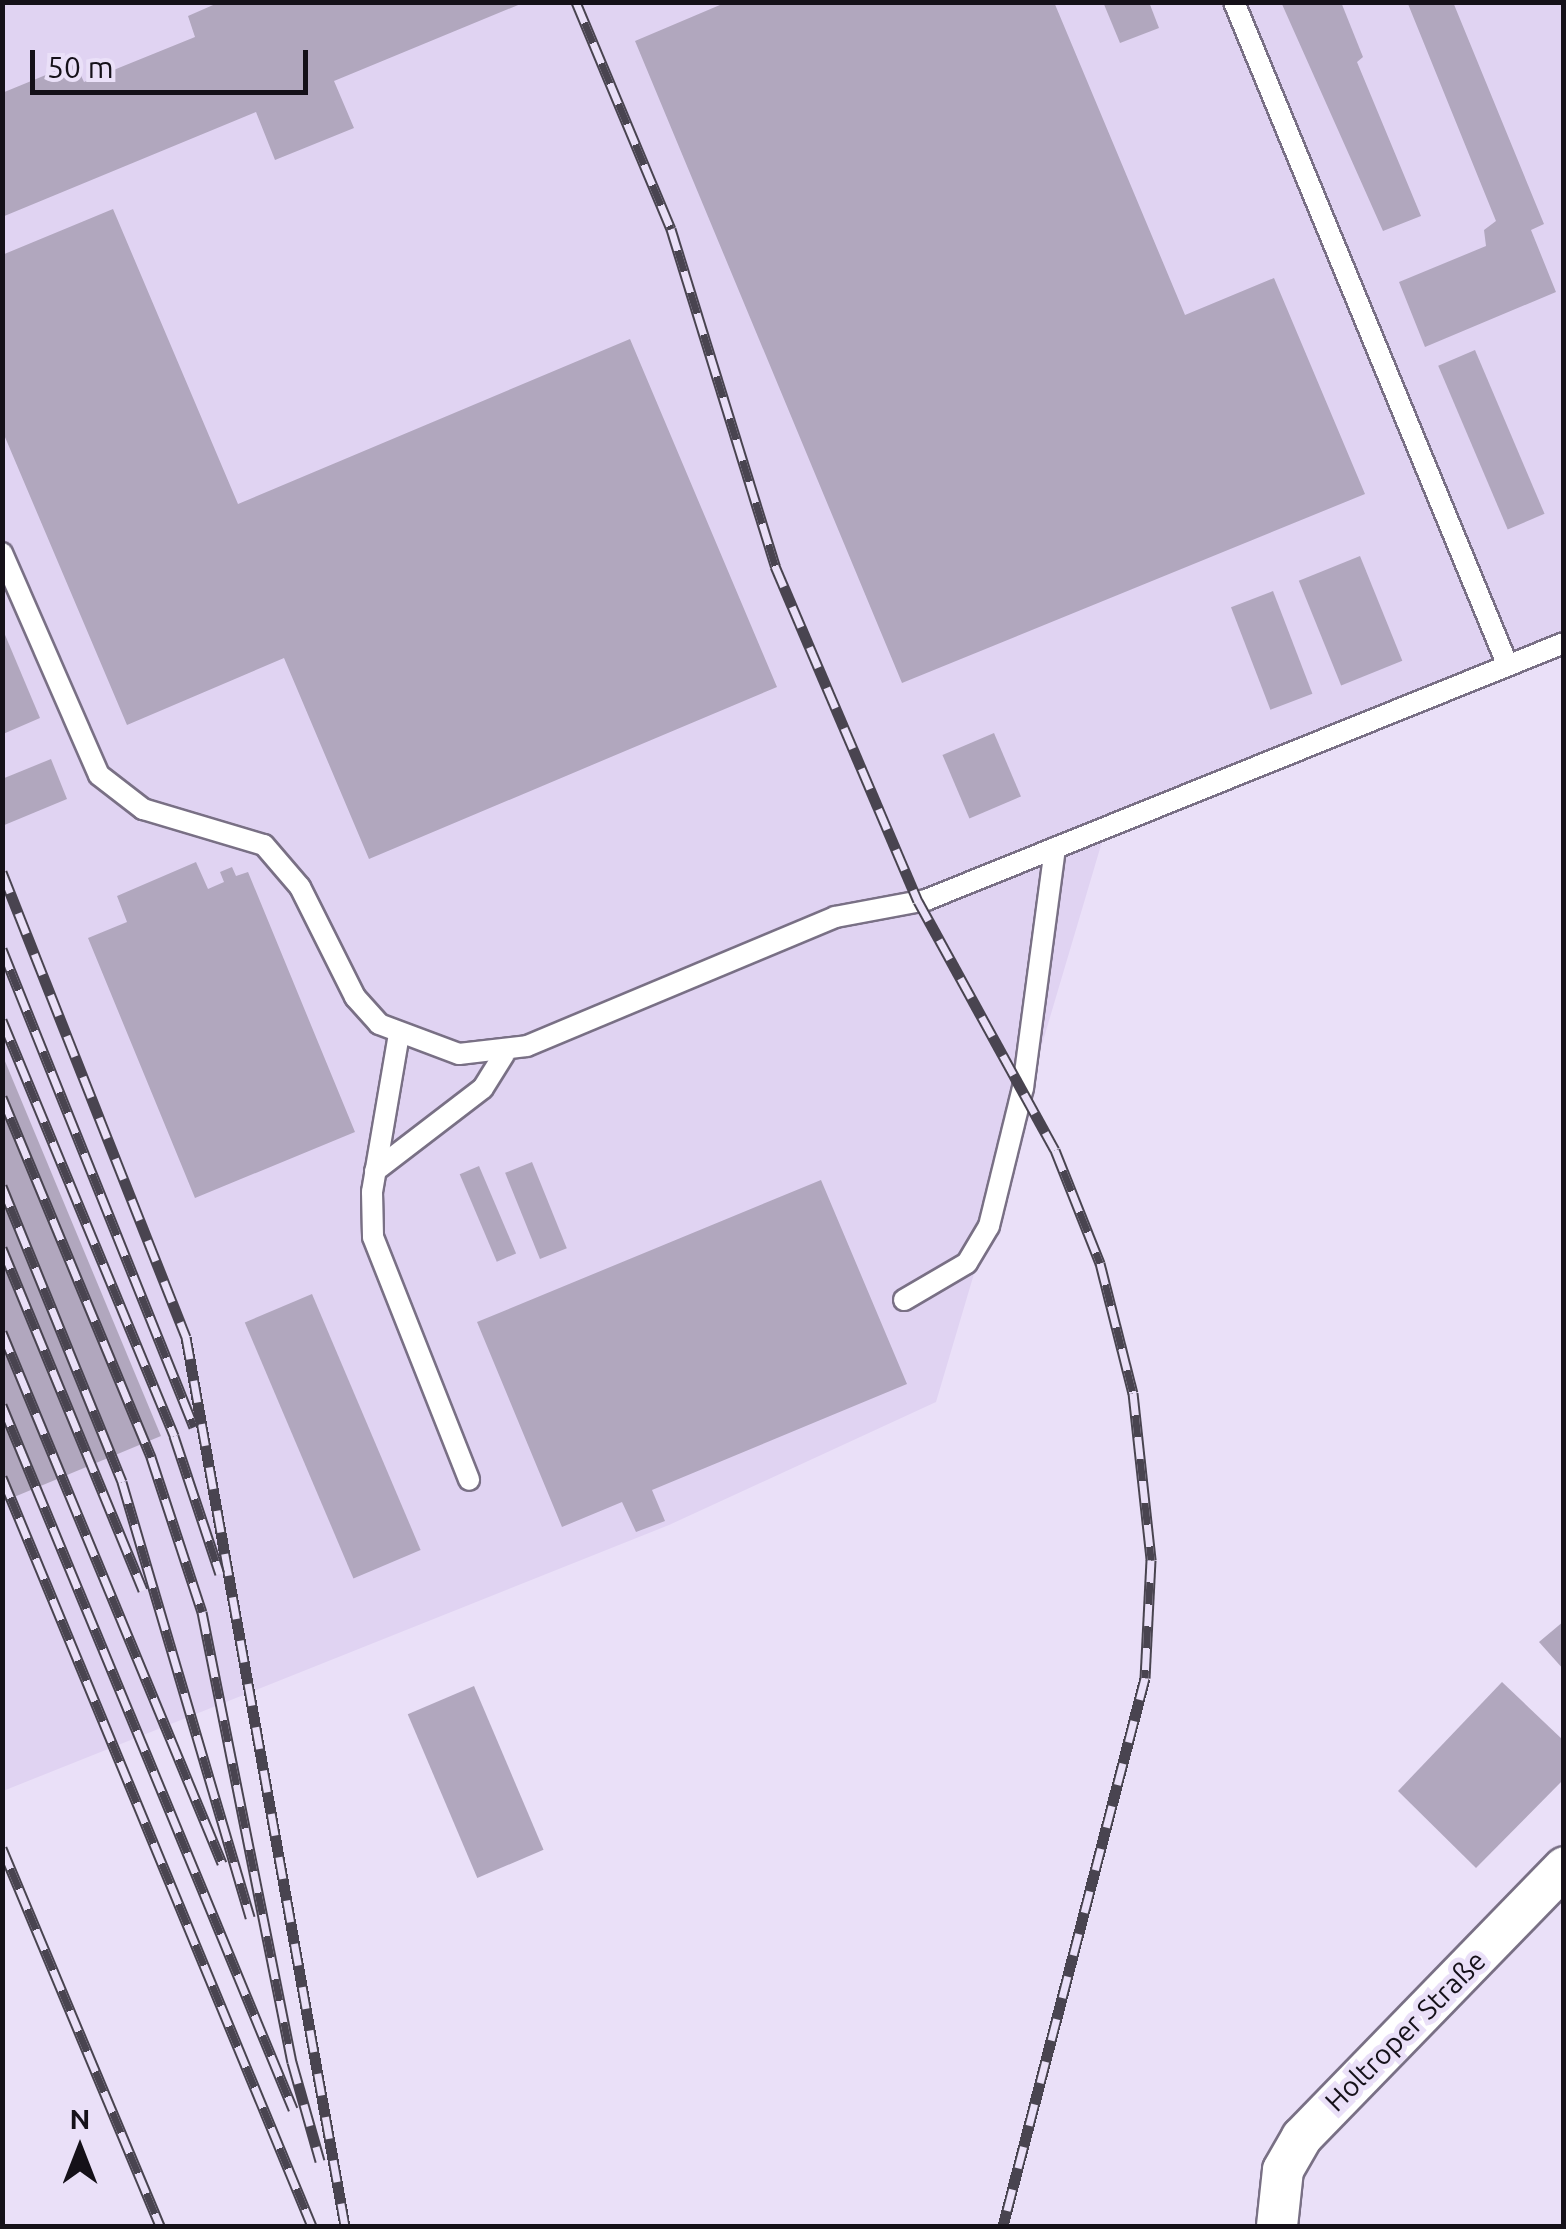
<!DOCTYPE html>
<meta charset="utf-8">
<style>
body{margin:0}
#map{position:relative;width:1566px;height:2229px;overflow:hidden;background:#eae0f8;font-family:Ubuntu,sans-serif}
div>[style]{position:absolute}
.built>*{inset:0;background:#e0d3f2}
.building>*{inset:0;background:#b1a7be;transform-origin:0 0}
.roads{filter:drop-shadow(2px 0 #797085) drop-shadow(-2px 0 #797085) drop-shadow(0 2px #797085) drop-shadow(0 -2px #797085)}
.service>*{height:20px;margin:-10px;padding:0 10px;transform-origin:10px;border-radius:10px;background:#fff}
.minor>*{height:40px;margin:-20px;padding:0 20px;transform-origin:20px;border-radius:20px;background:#fff}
.rail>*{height:11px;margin-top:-5.5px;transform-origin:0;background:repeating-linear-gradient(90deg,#eae0f8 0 22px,#494450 0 44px);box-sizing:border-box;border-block:2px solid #494450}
span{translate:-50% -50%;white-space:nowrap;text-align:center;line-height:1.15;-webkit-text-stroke:10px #eae0f8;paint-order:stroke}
.street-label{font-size:28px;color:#151119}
.frame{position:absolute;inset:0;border:5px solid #151119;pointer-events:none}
.north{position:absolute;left:30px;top:2099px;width:100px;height:100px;-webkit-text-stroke:8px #eae0f8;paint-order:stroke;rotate:0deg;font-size:28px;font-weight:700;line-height:40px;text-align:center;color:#151119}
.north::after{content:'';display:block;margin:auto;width:35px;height:45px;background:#151119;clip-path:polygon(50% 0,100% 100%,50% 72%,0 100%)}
.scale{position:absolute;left:30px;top:50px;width:278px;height:45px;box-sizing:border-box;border:5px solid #151119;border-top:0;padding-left:12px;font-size:30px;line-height:35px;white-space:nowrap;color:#151119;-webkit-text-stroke:8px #eae0f8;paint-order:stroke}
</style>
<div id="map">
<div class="built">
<div style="clip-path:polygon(3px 3px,1563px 3px,1563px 638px,1104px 835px,936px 1402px,669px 1525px,3px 1791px)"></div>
</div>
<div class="building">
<div style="clip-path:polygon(220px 2px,523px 3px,334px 81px,354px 128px,275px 160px,256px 112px,2px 217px,2px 93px,75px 63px,84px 82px,195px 37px,188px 16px)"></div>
<div style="clip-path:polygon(727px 2px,1054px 2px,1185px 315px,1274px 278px,1365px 494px,902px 683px,635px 41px)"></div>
<div style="clip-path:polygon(1103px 2px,1149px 2px,1159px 28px,1120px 43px)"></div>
<div style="clip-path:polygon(1281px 2px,1341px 2px,1363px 57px,1357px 62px,1421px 216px,1383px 231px)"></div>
<div style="clip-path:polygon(1453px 2px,1544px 224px,1531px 230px,1556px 292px,1425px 347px,1399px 282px,1486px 246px,1484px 230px,1496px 221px,1408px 4px)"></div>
<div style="clip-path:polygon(113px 209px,238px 504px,630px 339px,777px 687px,369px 859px,284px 658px,127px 725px,2px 430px,2px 255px)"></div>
<div style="left:1475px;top:350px;width:178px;height:40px;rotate:67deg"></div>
<div style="left:1360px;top:556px;width:113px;height:66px;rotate:68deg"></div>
<div style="left:1273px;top:591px;width:110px;height:45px;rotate:69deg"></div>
<div style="clip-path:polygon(3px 630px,40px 718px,3px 734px)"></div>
<div style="left:994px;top:733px;width:69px;height:56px;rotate:67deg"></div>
<div style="clip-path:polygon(51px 759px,67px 799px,2px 826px,2px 779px)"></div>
<div style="clip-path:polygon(196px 862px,208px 889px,224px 882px,220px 872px,232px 867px,236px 876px,248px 872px,355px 1132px,195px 1198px,88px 938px,127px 922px,117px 896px)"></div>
<div style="clip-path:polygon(2px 1054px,161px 1436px,2px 1502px)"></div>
<div style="left:532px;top:1162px;width:93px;height:29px;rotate:68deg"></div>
<div style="left:479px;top:1166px;width:95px;height:21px;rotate:67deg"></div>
<div style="clip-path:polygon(821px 1180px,907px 1384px,652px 1490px,665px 1521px,636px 1532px,622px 1502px,562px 1527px,477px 1322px)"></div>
<div style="left:312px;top:1294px;width:278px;height:73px;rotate:67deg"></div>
<div style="clip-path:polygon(1564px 1621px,1564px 1670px,1539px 1642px)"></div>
<div style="clip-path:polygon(1502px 1682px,1564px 1741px,1564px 1779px,1476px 1868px,1398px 1791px)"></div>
<div style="left:474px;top:1686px;width:178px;height:72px;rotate:67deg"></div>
</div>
<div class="roads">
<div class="service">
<div style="left:1234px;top:2px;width:718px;rotate:67.58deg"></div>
<div style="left:2px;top:553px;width:242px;rotate:66.4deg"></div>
<div style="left:99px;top:775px;width:56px;rotate:37.7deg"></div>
<div style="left:143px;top:809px;width:126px;rotate:16.6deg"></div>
<div style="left:264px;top:845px;width:55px;rotate:49.4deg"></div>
<div style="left:300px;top:887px;width:123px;rotate:63.4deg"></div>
<div style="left:355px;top:997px;width:36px;rotate:48deg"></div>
<div style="left:379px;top:1024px;width:85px;rotate:20.6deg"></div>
<div style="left:459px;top:1054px;width:68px;rotate:-6.7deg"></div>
<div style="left:527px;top:1046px;width:334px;rotate:-22.7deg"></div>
<div style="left:835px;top:917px;width:93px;rotate:-10.6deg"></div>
<div style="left:926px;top:900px;width:688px;rotate:-21.94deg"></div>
<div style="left:399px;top:1034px;width:160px;rotate:99.7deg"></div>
<div style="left:372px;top:1192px;width:45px;rotate:88.7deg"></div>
<div style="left:373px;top:1237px;width:261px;rotate:68.4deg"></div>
<div style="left:375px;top:1171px;width:136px;rotate:-37.5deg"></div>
<div style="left:483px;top:1088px;width:40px;rotate:-58deg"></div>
<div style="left:904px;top:1300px;width:73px;rotate:-30.4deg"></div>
<div style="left:967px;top:1263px;width:43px;rotate:-59.3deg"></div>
<div style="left:989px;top:1226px;width:142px;rotate:-76.2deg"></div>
<div style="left:1023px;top:1088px;width:242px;rotate:-82.4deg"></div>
</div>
<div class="minor">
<div style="left:1277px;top:2226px;width:56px;rotate:-83.9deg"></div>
<div style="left:1283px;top:2170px;width:38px;rotate:-60deg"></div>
<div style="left:1302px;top:2137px;width:376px;rotate:-45.8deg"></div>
</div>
</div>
<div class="rail">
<div style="left:576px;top:2px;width:246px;rotate:67.3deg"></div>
<div style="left:671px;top:229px;width:353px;rotate:72.8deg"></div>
<div style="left:775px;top:566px;width:364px;rotate:66.9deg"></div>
<div style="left:918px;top:901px;width:284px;rotate:61.2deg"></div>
<div style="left:1055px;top:1150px;width:122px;rotate:68.3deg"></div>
<div style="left:1100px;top:1263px;width:134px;rotate:75.8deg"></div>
<div style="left:1133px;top:1393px;width:168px;rotate:83.8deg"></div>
<div style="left:1151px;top:1560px;width:118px;rotate:92.9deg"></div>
<div style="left:1145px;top:1678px;width:566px;rotate:104.53deg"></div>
<div style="left:2px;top:872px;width:500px;rotate:68.41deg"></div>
<div style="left:186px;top:1337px;width:903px;rotate:79.86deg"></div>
<div style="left:2px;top:949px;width:515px;rotate:68.12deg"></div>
<div style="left:2px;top:1020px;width:450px;rotate:67.5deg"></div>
<div style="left:174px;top:1436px;width:145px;rotate:71.6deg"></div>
<div style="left:2px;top:1097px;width:390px;rotate:67.5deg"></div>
<div style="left:151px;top:1457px;width:163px;rotate:71.8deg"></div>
<div style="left:202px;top:1612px;width:459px;rotate:78.7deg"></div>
<div style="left:292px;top:2062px;width:103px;rotate:74.2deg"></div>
<div style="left:2px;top:1186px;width:319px;rotate:67.9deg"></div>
<div style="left:122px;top:1482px;width:454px;rotate:73.6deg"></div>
<div style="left:2px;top:1248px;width:370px;rotate:67.6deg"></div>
<div style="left:2px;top:1332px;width:575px;rotate:67.5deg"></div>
<div style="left:2px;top:1405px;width:762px;rotate:67.54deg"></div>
<div style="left:2px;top:1477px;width:811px;rotate:67.52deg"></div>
<div style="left:2px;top:1848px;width:410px;rotate:67.3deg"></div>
</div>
<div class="street-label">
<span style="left:1405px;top:2031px;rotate:-45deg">Holtroper Straße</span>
</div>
<div class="frame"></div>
<div class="north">N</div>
<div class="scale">50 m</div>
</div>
